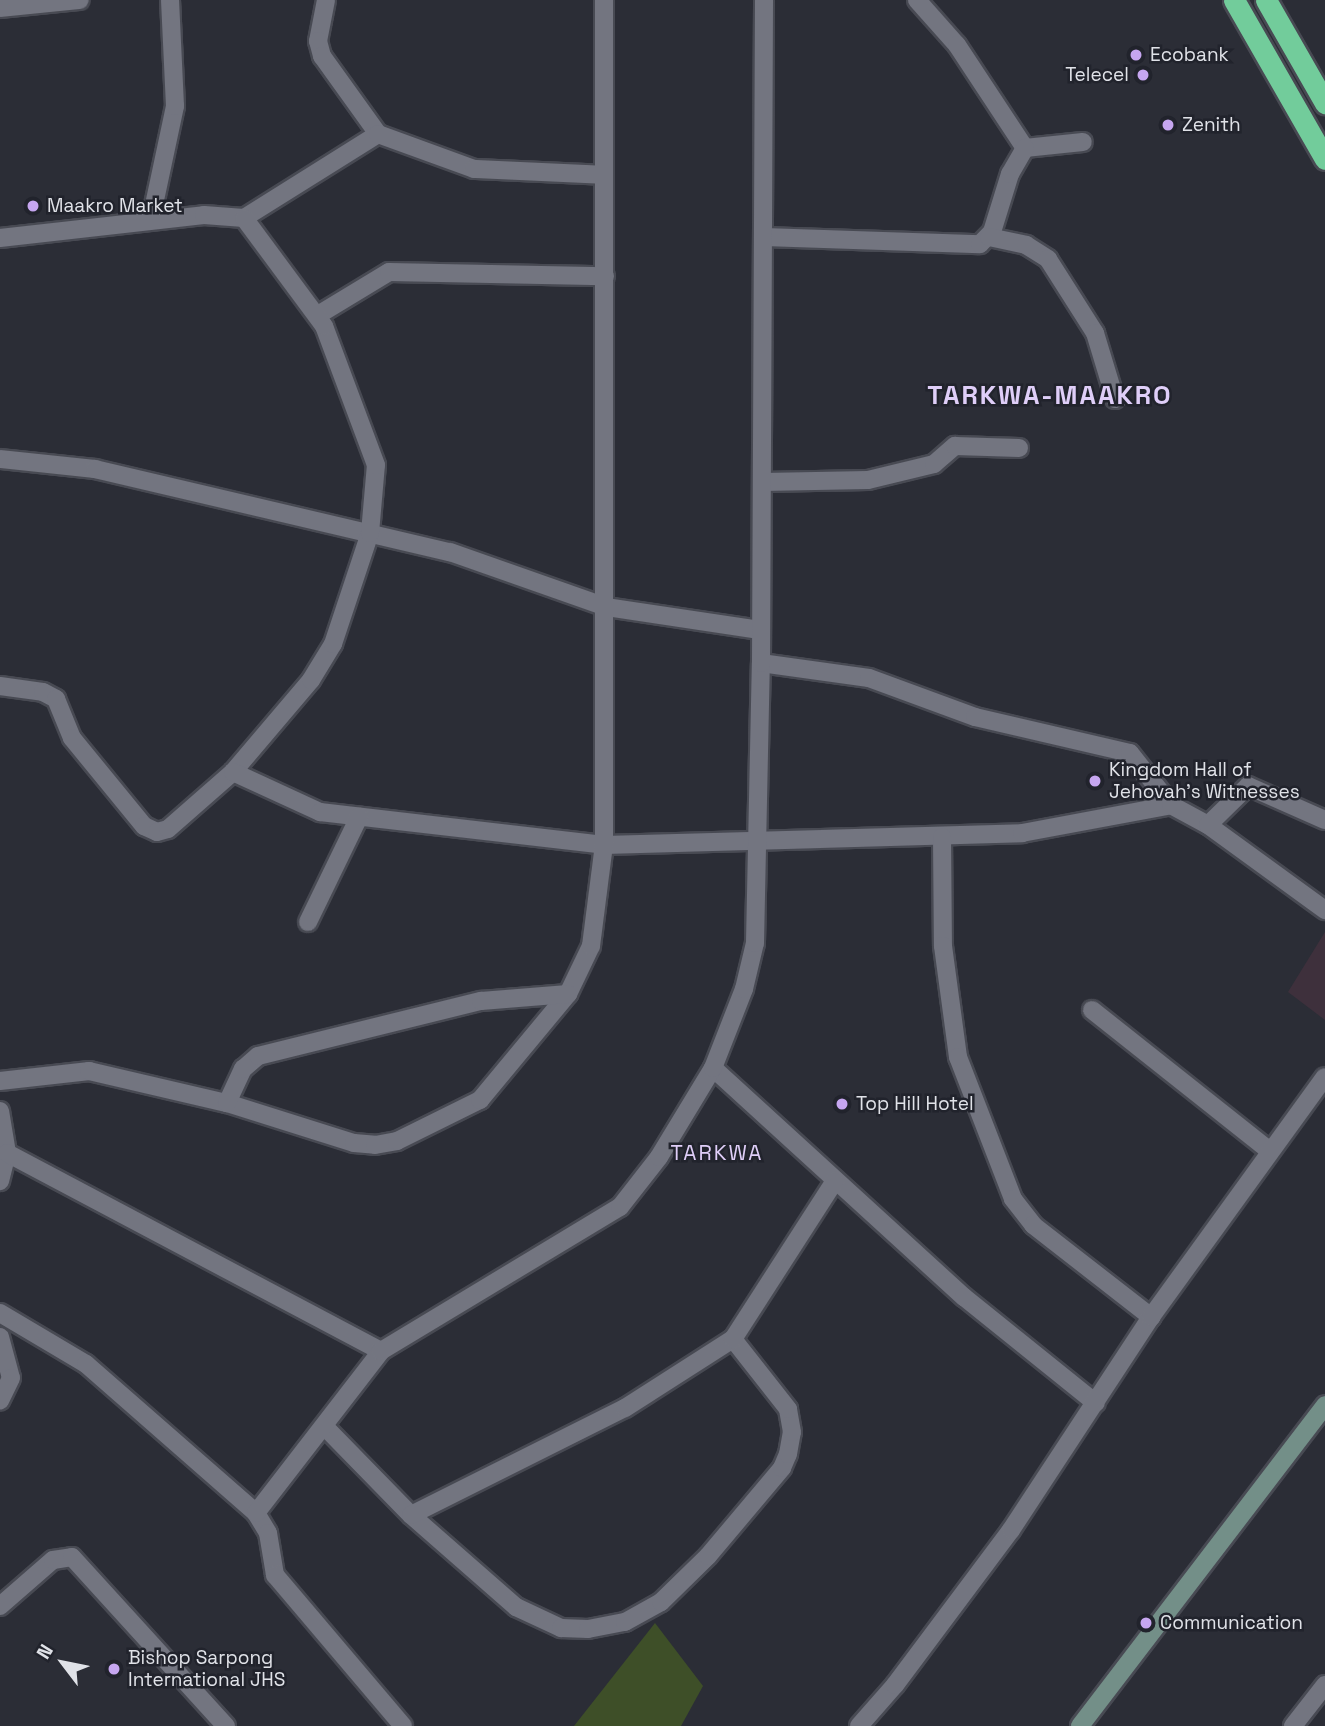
<!DOCTYPE html>
<style>
body{margin:0}
#map{position:relative;width:1325px;height:1726px;overflow:hidden;background:#2b2d36;font-family:"Space Grotesk",sans-serif}
div>[style]{position:absolute}
.medical>*{inset:0;background:#3e303c}
.green>*{inset:0;background:#3e4f28}
.roads{filter:drop-shadow(2px 0 #484a53) drop-shadow(-2px 0 #484a53) drop-shadow(0 2px #484a53) drop-shadow(0 -2px #484a53)}
.street>*{height:18px;margin:-9px;padding:0 9px;transform-origin:9px;border-radius:9px;background:#737580}
.secondary>*{height:18px;margin:-9px;padding:0 9px;transform-origin:9px;border-radius:9px;background:#738f88}
.highway>*{height:21px;margin:-10.5px;padding:0 10.5px;transform-origin:10.5px;border-radius:10.5px;background:#72cc9b}
.dots>*{width:19px;height:19px;translate:-50% -50%;box-sizing:border-box;border:4px solid #21232c;border-radius:50%}
span{translate:-50% -50%;white-space:nowrap;text-align:center;line-height:1.15;-webkit-text-stroke:5px #21232c;paint-order:stroke}
.poi-label{font-size:19px;color:#e0e2e8}
.left{translate:0 -50%;text-align:left}
.right{translate:-100% -50%;text-align:right}
.neighbourhood-label{font-size:21px;color:#dfcef8;letter-spacing:2px}
.district-label{font-size:26px;color:#dfcef8;font-weight:700;letter-spacing:2px}
.north{position:absolute;left:28px;top:1628px;width:70px;height:70px;-webkit-text-stroke:5px #21232c;paint-order:stroke;rotate:302deg;font-size:19px;font-weight:700;line-height:28px;text-align:center;color:#e0e2e8}
.north::after{content:'';display:block;margin:auto;width:24px;height:32px;background:#e0e2e8;clip-path:polygon(50% 0,100% 100%,50% 72%,0 100%)}
</style>
<div id="map">
<div class="medical">
<div style="clip-path:polygon(1325px 932px,1325px 1020px,1288px 992px)"></div>
</div>
<div class="green">
<div style="clip-path:polygon(655px 1623px,703px 1686px,681px 1726px,574px 1726px)"></div>
</div>
<div class="roads">
<div class="street">
<div style="left:326px;top:0;width:42px;rotate:101deg"></div>
<div style="left:318px;top:41px;width:16px;rotate:75deg"></div>
<div style="left:322px;top:56px;width:96px;rotate:54.3deg"></div>
<div style="left:917px;top:0;width:60px;rotate:48.4deg"></div>
<div style="left:957px;top:45px;width:123px;rotate:56.6deg"></div>
<div style="left:1025px;top:148px;width:58px;rotate:-5.9deg"></div>
<div style="left:0;top:8px;width:80px;rotate:-5.7deg"></div>
<div style="left:151px;top:219px;width:116px;rotate:-78deg"></div>
<div style="left:175px;top:106px;width:106px;rotate:-92.7deg"></div>
<div style="left:764px;top:237px;width:216px;rotate:1.9deg"></div>
<div style="left:980px;top:244px;width:17px;rotate:-45deg"></div>
<div style="left:992px;top:232px;width:61px;rotate:-72.8deg"></div>
<div style="left:1010px;top:174px;width:30px;rotate:-60deg"></div>
<div style="left:989px;top:237px;width:38px;rotate:12deg"></div>
<div style="left:1026px;top:245px;width:26px;rotate:32deg"></div>
<div style="left:1048px;top:259px;width:88px;rotate:57.6deg"></div>
<div style="left:1095px;top:333px;width:69px;rotate:73.1deg"></div>
<div style="left:0;top:238px;width:205px;rotate:-6.4deg"></div>
<div style="left:204px;top:215px;width:40px;rotate:4.3deg"></div>
<div style="left:244px;top:218px;width:158px;rotate:-32.1deg"></div>
<div style="left:378px;top:134px;width:102px;rotate:20deg"></div>
<div style="left:474px;top:169px;width:130px;rotate:2.6deg"></div>
<div style="left:318px;top:315px;width:83px;rotate:-31.2deg"></div>
<div style="left:389px;top:272px;width:216px;rotate:1.1deg"></div>
<div style="left:0;top:459px;width:96px;rotate:6deg"></div>
<div style="left:95px;top:469px;width:365px;rotate:13.2deg"></div>
<div style="left:450px;top:552px;width:165px;rotate:19.4deg"></div>
<div style="left:606px;top:607px;width:155px;rotate:8.5deg"></div>
<div style="left:763px;top:482px;width:105px;rotate:-1.1deg"></div>
<div style="left:868px;top:480px;width:68px;rotate:-13.6deg"></div>
<div style="left:934px;top:464px;width:28px;rotate:-41deg"></div>
<div style="left:955px;top:446px;width:64px;rotate:1.8deg"></div>
<div style="left:761px;top:663px;width:109px;rotate:7.9deg"></div>
<div style="left:869px;top:678px;width:113px;rotate:20.2deg"></div>
<div style="left:975px;top:717px;width:159px;rotate:13.1deg"></div>
<div style="left:1130px;top:753px;width:66px;rotate:51.7deg"></div>
<div style="left:0;top:686px;width:43px;rotate:7.9deg"></div>
<div style="left:43px;top:692px;width:15px;rotate:28deg"></div>
<div style="left:56px;top:699px;width:42px;rotate:67.7deg"></div>
<div style="left:72px;top:738px;width:114px;rotate:50.7deg"></div>
<div style="left:144px;top:826px;width:14px;rotate:25deg"></div>
<div style="left:157px;top:832px;width:11px;rotate:-15deg"></div>
<div style="left:168px;top:829px;width:86px;rotate:-41.2deg"></div>
<div style="left:233px;top:772px;width:121px;rotate:-49.7deg"></div>
<div style="left:311px;top:680px;width:42px;rotate:-58.6deg"></div>
<div style="left:333px;top:644px;width:117px;rotate:-71.6deg"></div>
<div style="left:370px;top:533px;width:68px;rotate:-85deg"></div>
<div style="left:376px;top:465px;width:148px;rotate:-110.5deg"></div>
<div style="left:324px;top:326px;width:134px;rotate:-126.5deg"></div>
<div style="left:233px;top:772px;width:96px;rotate:24.7deg"></div>
<div style="left:320px;top:812px;width:286px;rotate:6.6deg"></div>
<div style="left:604px;top:845px;width:418px;rotate:-1.6deg"></div>
<div style="left:1022px;top:833px;width:152px;rotate:-10.6deg"></div>
<div style="left:1171px;top:805px;width:42px;rotate:28.4deg"></div>
<div style="left:1208px;top:825px;width:145px;rotate:36deg"></div>
<div style="left:1208px;top:825px;width:56px;rotate:-44.3deg"></div>
<div style="left:1248px;top:786px;width:84px;rotate:23.8deg"></div>
<div style="left:942px;top:837px;width:109px;rotate:89.5deg"></div>
<div style="left:943px;top:946px;width:112px;rotate:82.3deg"></div>
<div style="left:958px;top:1057px;width:152px;rotate:68.8deg"></div>
<div style="left:1013px;top:1199px;width:33px;rotate:52deg"></div>
<div style="left:1033px;top:1225px;width:150px;rotate:37.9deg"></div>
<div style="left:308px;top:922px;width:117px;rotate:-64.1deg"></div>
<div style="left:1092px;top:1010px;width:227px;rotate:38.4deg"></div>
<div style="left:713px;top:1068px;width:340px;rotate:42.4deg"></div>
<div style="left:964px;top:1297px;width:169px;rotate:38.8deg"></div>
<div style="left:0;top:1081px;width:90px;rotate:-6.4deg"></div>
<div style="left:89px;top:1071px;width:142px;rotate:13.1deg"></div>
<div style="left:227px;top:1103px;width:133px;rotate:17.5deg"></div>
<div style="left:354px;top:1143px;width:21px;rotate:5deg"></div>
<div style="left:375px;top:1145px;width:22px;rotate:-10deg"></div>
<div style="left:397px;top:1141px;width:93px;rotate:-26.3deg"></div>
<div style="left:480px;top:1100px;width:138px;rotate:-50.3deg"></div>
<div style="left:568px;top:994px;width:53px;rotate:-64.4deg"></div>
<div style="left:591px;top:946px;width:102px;rotate:-82.7deg"></div>
<div style="left:604px;top:845px;width:845px;rotate:-90deg"></div>
<div style="left:227px;top:1103px;width:38px;rotate:-65deg"></div>
<div style="left:243px;top:1069px;width:20px;rotate:-41deg"></div>
<div style="left:258px;top:1056px;width:230px;rotate:-13.9deg"></div>
<div style="left:481px;top:1001px;width:87px;rotate:-4.6deg"></div>
<div style="left:0;top:1111px;width:43px;rotate:80.5deg"></div>
<div style="left:7px;top:1153px;width:29px;rotate:104deg"></div>
<div style="left:7px;top:1153px;width:423px;rotate:27.9deg"></div>
<div style="left:0;top:1313px;width:100px;rotate:30.7deg"></div>
<div style="left:86px;top:1364px;width:226px;rotate:41.2deg"></div>
<div style="left:256px;top:1513px;width:23px;rotate:59deg"></div>
<div style="left:268px;top:1533px;width:43px;rotate:80.5deg"></div>
<div style="left:275px;top:1575px;width:198px;rotate:49.7deg"></div>
<div style="left:0;top:1337px;width:42px;rotate:75deg"></div>
<div style="left:11px;top:1378px;width:25px;rotate:116deg"></div>
<div style="left:325px;top:1427px;width:123px;rotate:45.7deg"></div>
<div style="left:411px;top:1515px;width:140px;rotate:41.2deg"></div>
<div style="left:516px;top:1607px;width:50px;rotate:25deg"></div>
<div style="left:561px;top:1628px;width:27px;rotate:2deg"></div>
<div style="left:588px;top:1629px;width:38px;rotate:-11deg"></div>
<div style="left:625px;top:1622px;width:41px;rotate:-29.1deg"></div>
<div style="left:661px;top:1602px;width:66px;rotate:-44.4deg"></div>
<div style="left:708px;top:1556px;width:115px;rotate:-49.9deg"></div>
<div style="left:782px;top:1468px;width:15px;rotate:-67deg"></div>
<div style="left:788px;top:1454px;width:22px;rotate:-80deg"></div>
<div style="left:792px;top:1432px;width:23px;rotate:-100deg"></div>
<div style="left:788px;top:1409px;width:89px;rotate:-128.2deg"></div>
<div style="left:256px;top:1513px;width:205px;rotate:-52.3deg"></div>
<div style="left:381px;top:1351px;width:279px;rotate:-31.1deg"></div>
<div style="left:620px;top:1207px;width:63px;rotate:-52deg"></div>
<div style="left:659px;top:1157px;width:104px;rotate:-58.8deg"></div>
<div style="left:713px;top:1068px;width:85px;rotate:-68.6deg"></div>
<div style="left:744px;top:989px;width:47px;rotate:-76.6deg"></div>
<div style="left:755px;top:943px;width:280px;rotate:-88.8deg"></div>
<div style="left:761px;top:663px;width:663px;rotate:-89.74deg"></div>
<div style="left:411px;top:1515px;width:239px;rotate:-26.6deg"></div>
<div style="left:625px;top:1408px;width:128px;rotate:-32.6deg"></div>
<div style="left:733px;top:1339px;width:188px;rotate:-57.2deg"></div>
<div style="left:0;top:1606px;width:70px;rotate:-41deg"></div>
<div style="left:53px;top:1560px;width:19px;rotate:-9deg"></div>
<div style="left:72px;top:1557px;width:229px;rotate:47.7deg"></div>
<div style="left:859px;top:1726px;width:55px;rotate:-48.7deg"></div>
<div style="left:895px;top:1685px;width:194px;rotate:-53.2deg"></div>
<div style="left:1011px;top:1530px;width:255px;rotate:-56.7deg"></div>
<div style="left:1151px;top:1317px;width:296px;rotate:-54.1deg"></div>
<div style="left:1293px;top:1726px;width:52px;rotate:-52deg"></div>
</div>
<div class="secondary">
<div style="left:1080px;top:1726px;width:404px;rotate:-52.6deg"></div>
</div>
<div class="highway">
<div style="left:1234px;top:0;width:183px;rotate:60.2deg"></div>
<div style="left:1266px;top:0;width:119px;rotate:60.2deg"></div>
</div>
</div>
<div class="dots">
<div style="left:1136px;top:55px;background:#c6a6f0"></div>
<div style="left:1143px;top:75px;background:#c6a6f0"></div>
<div style="left:1168px;top:125px;background:#c6a6f0"></div>
<div style="left:33px;top:206px;background:#c6a6f0"></div>
<div style="left:1095px;top:781px;background:#c6a6f0"></div>
<div style="left:842px;top:1104px;background:#c6a6f0"></div>
<div style="left:1146px;top:1623px;background:#c6a6f0"></div>
<div style="left:114px;top:1669px;background:#c6a6f0"></div>
</div>
<div class="poi-label">
<span class="left" style="left:1150px;top:55px">Ecobank</span>
<span class="right" style="left:1129px;top:75px">Telecel</span>
<span class="left" style="left:1182px;top:125px">Zenith</span>
<span class="left" style="left:47px;top:206px">Maakro Market</span>
<span class="left" style="left:1109px;top:781px">Kingdom Hall of<br>Jehovah's Witnesses</span>
<span class="left" style="left:856px;top:1104px">Top Hill Hotel</span>
<span class="left" style="left:1160px;top:1623px">Communication</span>
<span class="left" style="left:128px;top:1669px">Bishop Sarpong<br>International JHS</span>
</div>
<div class="neighbourhood-label">
<span style="left:717px;top:1153px">TARKWA</span>
</div>
<div class="district-label">
<span style="left:1050px;top:396px">TARKWA-MAAKRO</span>
</div>
<div class="north">N</div>
</div>
